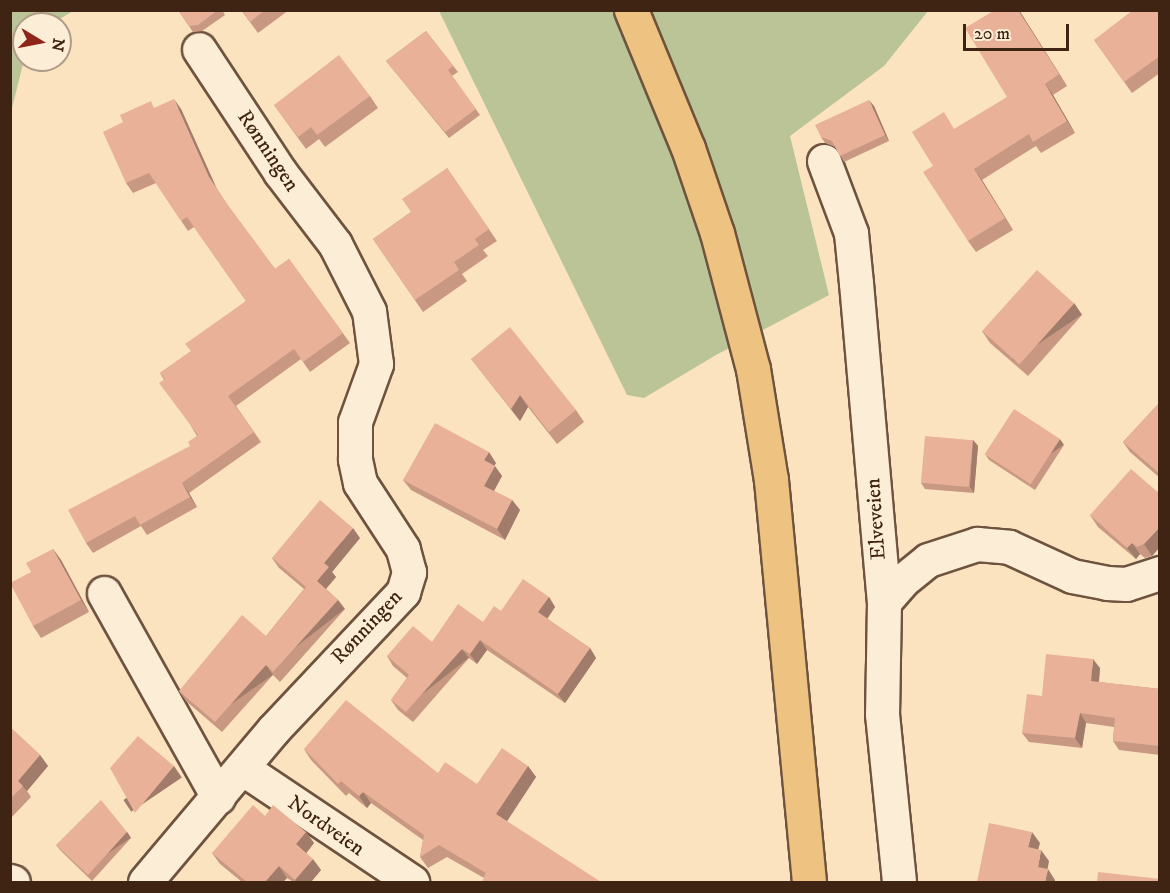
<!DOCTYPE html>
<meta charset="utf-8">
<style>
body{margin:0}
#map{position:relative;width:1170px;height:893px;overflow:hidden;background:#fbe3c0;font-family:"IM FELL DW Pica",serif}
div>[style]{position:absolute}
.green>*{inset:0;background:#bac496}
.roads{filter:drop-shadow(2px 0 #6e533e) drop-shadow(-2px 0 #6e533e) drop-shadow(0 2px #6e533e) drop-shadow(0 -2px #6e533e)}
.minor>*{height:33px;margin:-16.5px;padding:0 16.5px;transform-origin:16.5px;border-radius:16.5px;background:#fcedd6}
.major>*{height:33px;margin:-16.5px;padding:0 16.5px;transform-origin:16.5px;border-radius:16.5px;background:#eec280}
.wall>*{inset:0;background:#c89883}
.shaded-wall>*{inset:0;background:#a27c6a;transform-origin:0 0}
.building>*{inset:0;background:#e8b198;transform-origin:0 0}
span{translate:-50% -50%;white-space:nowrap;text-align:center;line-height:1.15;-webkit-text-stroke:5px #fcedd6;paint-order:stroke}
.street-label{font-size:21px;color:#3f2313}
.frame{position:absolute;inset:0;border:12px solid #3f2313;pointer-events:none}
.north{position:absolute;left:12px;top:12px;width:60px;height:60px;box-sizing:border-box;background:#fcedd6;border:2px solid #b09c88;border-radius:50%;rotate:100deg;font-size:16px;font-weight:700;line-height:24px;text-align:center;color:#3f2313}
.north::after{content:'';display:block;margin:auto;width:21px;height:27px;background:#8f2418;clip-path:polygon(50% 0,100% 100%,50% 72%,0 100%)}
.scale{position:absolute;left:963px;top:24px;width:106px;height:27px;box-sizing:border-box;border:3px solid #3f2313;border-top:0;padding-left:8px;font-size:18px;line-height:21px;white-space:nowrap;color:#3f2313;-webkit-text-stroke:4px #fcedd6;paint-order:stroke}
</style>
<div id="map">
<div class="green">
<div style="clip-path:polygon(11px 10px,73px 11px,51px 24px,24px 24px,24px 60px,11px 112px)"></div>
<div style="clip-path:polygon(439px 11px,928px 11px,884px 66px,790px 136px,829px 295px,716px 355px,644px 398px,627px 395px)"></div>
</div>
<div class="roads">
<div class="minor">
<div style="left:824px;top:161px;width:77px;rotate:69.4deg"></div>
<div style="left:851px;top:233px;width:50px;rotate:84.3deg"></div>
<div style="left:856px;top:283px;width:320px;rotate:85deg"></div>
<div style="left:884px;top:602px;width:112px;rotate:91deg"></div>
<div style="left:882px;top:714px;width:169px;rotate:84.2deg"></div>
<div style="left:104px;top:593px;width:234px;rotate:60.8deg"></div>
<div style="left:884px;top:602px;width:28px;rotate:-49deg"></div>
<div style="left:902px;top:581px;width:33px;rotate:-39deg"></div>
<div style="left:928px;top:560px;width:52px;rotate:-18.1deg"></div>
<div style="left:977px;top:544px;width:32px;rotate:5deg"></div>
<div style="left:1009px;top:547px;width:69px;rotate:24.7deg"></div>
<div style="left:1072px;top:576px;width:36px;rotate:11deg"></div>
<div style="left:1107px;top:583px;width:19px;rotate:3deg"></div>
<div style="left:1126px;top:584px;width:36px;rotate:-18deg"></div>
<div style="left:242px;top:768px;width:205px;rotate:33.8deg"></div>
<div style="left:10px;top:881px;width:3px;rotate:18deg"></div>
<div style="left:145px;top:882px;width:199px;rotate:-49.9deg"></div>
<div style="left:273px;top:730px;width:190px;rotate:-46.7deg"></div>
<div style="left:403px;top:592px;width:21px;rotate:-73deg"></div>
<div style="left:409px;top:572px;width:24px;rotate:-105deg"></div>
<div style="left:403px;top:549px;width:79px;rotate:-123.1deg"></div>
<div style="left:360px;top:483px;width:25px;rotate:-102deg"></div>
<div style="left:355px;top:459px;width:37px;rotate:-90deg"></div>
<div style="left:355px;top:422px;width:62px;rotate:-70.1deg"></div>
<div style="left:376px;top:364px;width:53px;rotate:-97.5deg"></div>
<div style="left:369px;top:311px;width:75px;rotate:-116.9deg"></div>
<div style="left:335px;top:244px;width:91px;rotate:-127.4deg"></div>
<div style="left:280px;top:172px;width:147px;rotate:-123.4deg"></div>
</div>
<div class="major">
<div style="left:631px;top:10px;width:149px;rotate:67.6deg"></div>
<div style="left:688px;top:148px;width:90px;rotate:71.2deg"></div>
<div style="left:717px;top:233px;width:141px;rotate:75.2deg"></div>
<div style="left:753px;top:369px;width:112px;rotate:80.8deg"></div>
<div style="left:771px;top:480px;width:404px;rotate:84.6deg"></div>
</div>
</div>
<div class="wall">
<div style="clip-path:polygon(178px 10px,222px 10px,225px 15px,202px 31px,193px 32px)"></div>
<div style="clip-path:polygon(241px 10px,289px 10px,258px 33px)"></div>
<div style="clip-path:polygon(1019px 10px,1067px 86px,1053px 95px,1075px 133px,1041px 153px,1036px 146px,982px 180px,1013px 230px,976px 252px,968px 241px,933px 166px,1007px 97px)"></div>
<div style="clip-path:polygon(1160px 10px,1160px 73px,1132px 93px,1094px 40px)"></div>
<div style="clip-path:polygon(426px 31px,458px 72px,452px 76px,480px 115px,449px 138px,386px 61px)"></div>
<div style="clip-path:polygon(370px 96px,378px 108px,325px 147px,319px 139px,306px 149px,274px 105px)"></div>
<div style="clip-path:polygon(874px 106px,889px 141px,844px 162px,835px 147px,825px 143px,821px 137px)"></div>
<div style="clip-path:polygon(156px 107px,181px 109px,216px 187px,228px 206px,275px 269px,289px 259px,350px 343px,310px 372px,301px 359px,236px 406px,261px 442px,189px 493px,197px 507px,147px 535px,141px 526px,93px 553px,86px 543px,190px 446px,197px 436px,160px 373px,190px 352px,246px 301px,194px 227px,188px 231px,156px 183px,133px 193px,126px 183px)"></div>
<div style="clip-path:polygon(447px 168px,497px 241px,483px 250px,488px 256px,462px 274px,467px 281px,423px 312px,373px 239px,411px 212px)"></div>
<div style="clip-path:polygon(1074px 303px,1082px 315px,1028px 376px,990px 343px,982px 331px)"></div>
<div style="clip-path:polygon(471px 359px,576px 410px,584px 422px,557px 444px,528px 407px,520px 421px)"></div>
<div style="clip-path:polygon(1160px 402px,1160px 478px,1130px 452px,1123px 442px)"></div>
<div style="clip-path:polygon(973px 440px,978px 446px,974px 493px,925px 489px,921px 483px)"></div>
<div style="clip-path:polygon(1064px 445px,1035px 490px,989px 460px,985px 454px)"></div>
<div style="clip-path:polygon(496px 463px,494px 466px,502px 476px,494px 491px,512px 500px,520px 510px,505px 540px,411px 490px,403px 480px)"></div>
<div style="clip-path:polygon(1160px 494px,1160px 547px,1152px 556px,1145px 558px,1140px 554px,1136px 559px,1098px 527px,1090px 515px)"></div>
<div style="clip-path:polygon(360px 538px,332px 572px,336px 577px,326px 589px,338px 600px,345px 609px,280px 682px,273px 675px,222px 732px,186px 701px,179px 691px,266px 636px,304px 589px,279px 568px,272px 558px)"></div>
<div style="clip-path:polygon(53px 549px,61px 560px,89px 612px,41px 638px,33px 626px,31px 572px)"></div>
<div style="clip-path:polygon(549px 597px,555px 607px,547px 619px,590px 648px,596px 658px,565px 703px,487px 650px,477px 664px,469px 658px,413px 722px,398px 710px,391px 700px,407px 678px,393px 666px,387px 656px,432px 642px,483px 622px,501px 611px)"></div>
<div style="clip-path:polygon(1100px 668px,1099px 682px,1160px 689px,1160px 755px,1119px 750px,1113px 741px,1114px 727px,1086px 723px,1082px 748px,1029px 742px,1022px 733px,1042px 696px)"></div>
<div style="clip-path:polygon(10px 727px,40px 755px,48px 766px,27px 791px,31px 797px,10px 819px)"></div>
<div style="clip-path:polygon(304px 749px,438px 773px,477px 784px,528px 766px,536px 777px,506px 821px,484px 878px,447px 857px,428px 868px,420px 857px,423px 840px,371px 803px,367px 808px,349px 793px,346px 796px,311px 760px)"></div>
<div style="clip-path:polygon(265px 816px,306px 832px,314px 843px,306px 853px,321px 870px,311px 882px,293px 882px,287px 878px,283px 882px,242px 882px,220px 864px,212px 853px)"></div>
<div style="clip-path:polygon(127px 832px,131px 838px,92px 881px,61px 851px,56px 845px)"></div>
</div>
<div class="shaded-wall">
<div style="clip-path:polygon(1018px 10px,1019px 10px,1067px 86px,1059px 74px)"></div>
<div style="clip-path:polygon(1045px 84px,1053px 95px,1075px 133px,1067px 121px)"></div>
<div style="clip-path:polygon(174px 99px,181px 109px,216px 187px,209px 177px)"></div>
<div style="clip-path:polygon(869px 100px,874px 106px,889px 141px,885px 135px)"></div>
<div style="clip-path:polygon(974px 169px,982px 180px,1013px 230px,1005px 218px)"></div>
<div style="left:1074px;top:303px;width:14px;height:82px;rotate:56deg"></div>
<div style="clip-path:polygon(520px 395px,528px 407px,520px 421px,511px 409px)"></div>
<div style="left:1060px;top:439px;width:7px;height:54px;rotate:56deg"></div>
<div style="clip-path:polygon(973px 440px,978px 446px,974px 493px,970px 487px)"></div>
<div style="clip-path:polygon(489px 452px,496px 463px,491px 471px,484px 460px)"></div>
<div style="clip-path:polygon(495px 466px,502px 476px,491px 496px,484px 486px)"></div>
<div style="clip-path:polygon(182px 483px,189px 493px,197px 507px,190px 497px)"></div>
<div style="clip-path:polygon(512px 500px,520px 510px,505px 540px,497px 529px)"></div>
<div style="clip-path:polygon(1160px 527px,1160px 547px,1152px 556px,1144px 544px)"></div>
<div style="clip-path:polygon(353px 528px,360px 538px,332px 572px,336px 577px,324px 591px,317px 581px,324px 563px)"></div>
<div style="clip-path:polygon(1132px 543px,1140px 554px,1136px 559px,1127px 548px)"></div>
<div style="clip-path:polygon(53px 549px,61px 560px,89px 612px,81px 600px)"></div>
<div style="clip-path:polygon(549px 597px,555px 607px,545px 622px,538px 612px)"></div>
<div style="left:338px;top:600px;width:11px;height:97px;rotate:52deg"></div>
<div style="clip-path:polygon(480px 640px,487px 650px,477px 664px,470px 654px)"></div>
<div style="clip-path:polygon(590px 648px,596px 658px,565px 703px,558px 694px)"></div>
<div style="left:462px;top:649px;width:11px;height:84px;rotate:52deg"></div>
<div style="clip-path:polygon(1093px 659px,1100px 668px,1098px 691px,1091px 681px)"></div>
<div style="left:266px;top:665px;width:12px;height:76px;rotate:55deg"></div>
<div style="clip-path:polygon(1080px 713px,1086px 723px,1082px 748px,1075px 738px)"></div>
<div style="clip-path:polygon(40px 755px,48px 766px,27px 791px,18px 781px)"></div>
<div style="left:174px;top:766px;width:14px;height:61px;rotate:56deg"></div>
<div style="clip-path:polygon(528px 766px,536px 777px,504px 826px,496px 814px)"></div>
<div style="clip-path:polygon(363px 792px,371px 803px,367px 808px,359px 796px)"></div>
<div style="left:127px;top:832px;width:7px;height:58px;rotate:56deg"></div>
<div style="clip-path:polygon(306px 832px,314px 843px,304px 856px,296px 844px)"></div>
<div style="clip-path:polygon(1032px 832px,1040px 843px,1036px 858px,1028px 847px)"></div>
<div style="clip-path:polygon(1041px 850px,1049px 861px,1046px 878px,1038px 867px)"></div>
<div style="clip-path:polygon(313px 859px,321px 870px,311px 882px,297px 882px,295px 880px)"></div>
<div style="clip-path:polygon(279px 866px,287px 878px,283px 882px,265px 882px)"></div>
<div style="clip-path:polygon(1048px 869px,1055px 880px,1055px 882px,1045px 882px)"></div>
</div>
<div class="building">
<div style="clip-path:polygon(178px 10px,218px 10px,198px 25px,189px 26px)"></div>
<div style="clip-path:polygon(242px 10px,265px 10px,250px 22px)"></div>
<div style="clip-path:polygon(995px 10px,1018px 10px,1059px 74px,1045px 84px,1067px 121px,1033px 142px,1029px 134px,974px 169px,1005px 218px,968px 241px,923px 172px,933px 166px,912px 132px,944px 112px,954px 129px,1007px 97px,965px 28px)"></div>
<div style="clip-path:polygon(1133px 10px,1160px 10px,1160px 56px,1124px 82px,1094px 40px)"></div>
<div style="clip-path:polygon(426px 31px,453px 66px,448px 70px,476px 109px,445px 132px,386px 61px)"></div>
<div style="clip-path:polygon(339px 55px,370px 96px,317px 135px,311px 127px,298px 137px,274px 105px)"></div>
<div style="clip-path:polygon(174px 99px,209px 177px,225px 201px,275px 269px,289px 259px,343px 333px,303px 362px,294px 349px,228px 396px,254px 432px,182px 483px,190px 497px,140px 525px,135px 516px,86px 543px,68px 510px,190px 446px,188px 442px,198px 435px,159px 383px,165px 379px,160px 373px,191px 351px,185px 344px,246px 301px,187px 217px,181px 221px,149px 173px,126px 183px,103px 132px,123px 122px,120px 115px,151px 101px,154px 108px)"></div>
<div style="clip-path:polygon(869px 100px,885px 135px,840px 156px,832px 141px,821px 137px,815px 125px)"></div>
<div style="clip-path:polygon(447px 168px,489px 229px,475px 239px,479px 245px,454px 262px,459px 270px,415px 300px,373px 239px,411px 212px,402px 199px)"></div>
<div style="left:1037px;top:270px;width:50px;height:82px;rotate:42deg"></div>
<div style="clip-path:polygon(510px 327px,576px 410px,549px 432px,520px 395px,511px 409px,471px 359px)"></div>
<div style="clip-path:polygon(1160px 402px,1160px 474px,1123px 442px)"></div>
<div style="left:1014px;top:409px;width:55px;height:54px;rotate:33deg"></div>
<div style="clip-path:polygon(435px 423px,489px 452px,484px 460px,495px 466px,484px 486px,512px 500px,497px 529px,403px 480px)"></div>
<div style="left:925px;top:436px;width:48px;height:47px;rotate:5deg"></div>
<div style="clip-path:polygon(1131px 469px,1160px 494px,1160px 527px,1144px 544px,1137px 547px,1132px 543px,1127px 548px,1090px 515px)"></div>
<div style="clip-path:polygon(320px 500px,353px 528px,324px 563px,329px 567px,317px 581px,338px 600px,273px 672px,266px 665px,215px 722px,179px 691px,242px 615px,266px 636px,306px 587px,272px 558px)"></div>
<div style="clip-path:polygon(53px 549px,81px 600px,33px 626px,10px 583px,31px 572px,26px 563px)"></div>
<div style="clip-path:polygon(523px 579px,549px 597px,538px 612px,590px 648px,558px 694px,480px 640px,470px 654px,462px 649px,406px 712px,391px 700px,409px 675px,387px 656px,413px 626px,432px 642px,458px 604px,483px 622px,494px 606px,501px 611px)"></div>
<div style="clip-path:polygon(1046px 654px,1093px 659px,1091px 681px,1160px 689px,1160px 746px,1113px 741px,1115px 718px,1080px 713px,1075px 738px,1022px 733px,1027px 694px,1042px 696px)"></div>
<div style="clip-path:polygon(346px 700px,438px 773px,445px 762px,477px 784px,502px 748px,528px 766px,496px 814px,601px 882px,482px 882px,486px 873px,439px 845px,420px 857px,424px 835px,363px 792px,359px 796px,341px 781px,338px 784px,304px 749px)"></div>
<div style="clip-path:polygon(10px 727px,40px 755px,18px 781px,23px 786px,10px 799px)"></div>
<div style="clip-path:polygon(138px 736px,174px 766px,135px 813px,110px 768px)"></div>
<div style="clip-path:polygon(101px 800px,127px 832px,88px 875px,56px 845px)"></div>
<div style="clip-path:polygon(253px 805px,265px 816px,273px 805px,306px 832px,296px 844px,313px 859px,295px 880px,279px 866px,265px 882px,247px 882px,212px 853px)"></div>
<div style="clip-path:polygon(989px 823px,1032px 832px,1028px 847px,1041px 850px,1038px 867px,1048px 869px,1045px 882px,977px 882px)"></div>
<div style="clip-path:polygon(1098px 872px,1160px 879px,1160px 882px,1097px 882px)"></div>
</div>
<div class="street-label">
<span style="left:268px;top:151px;rotate:56deg">Rønningen</span>
<span style="left:876px;top:519px;rotate:-94deg">Elveveien</span>
<span style="left:367px;top:627px;rotate:-47deg">Rønningen</span>
<span style="left:326px;top:826px;rotate:35deg">Nordveien</span>
</div>
<div class="frame"></div>
<div class="north">N</div>
<div class="scale">20 m</div>
</div>
